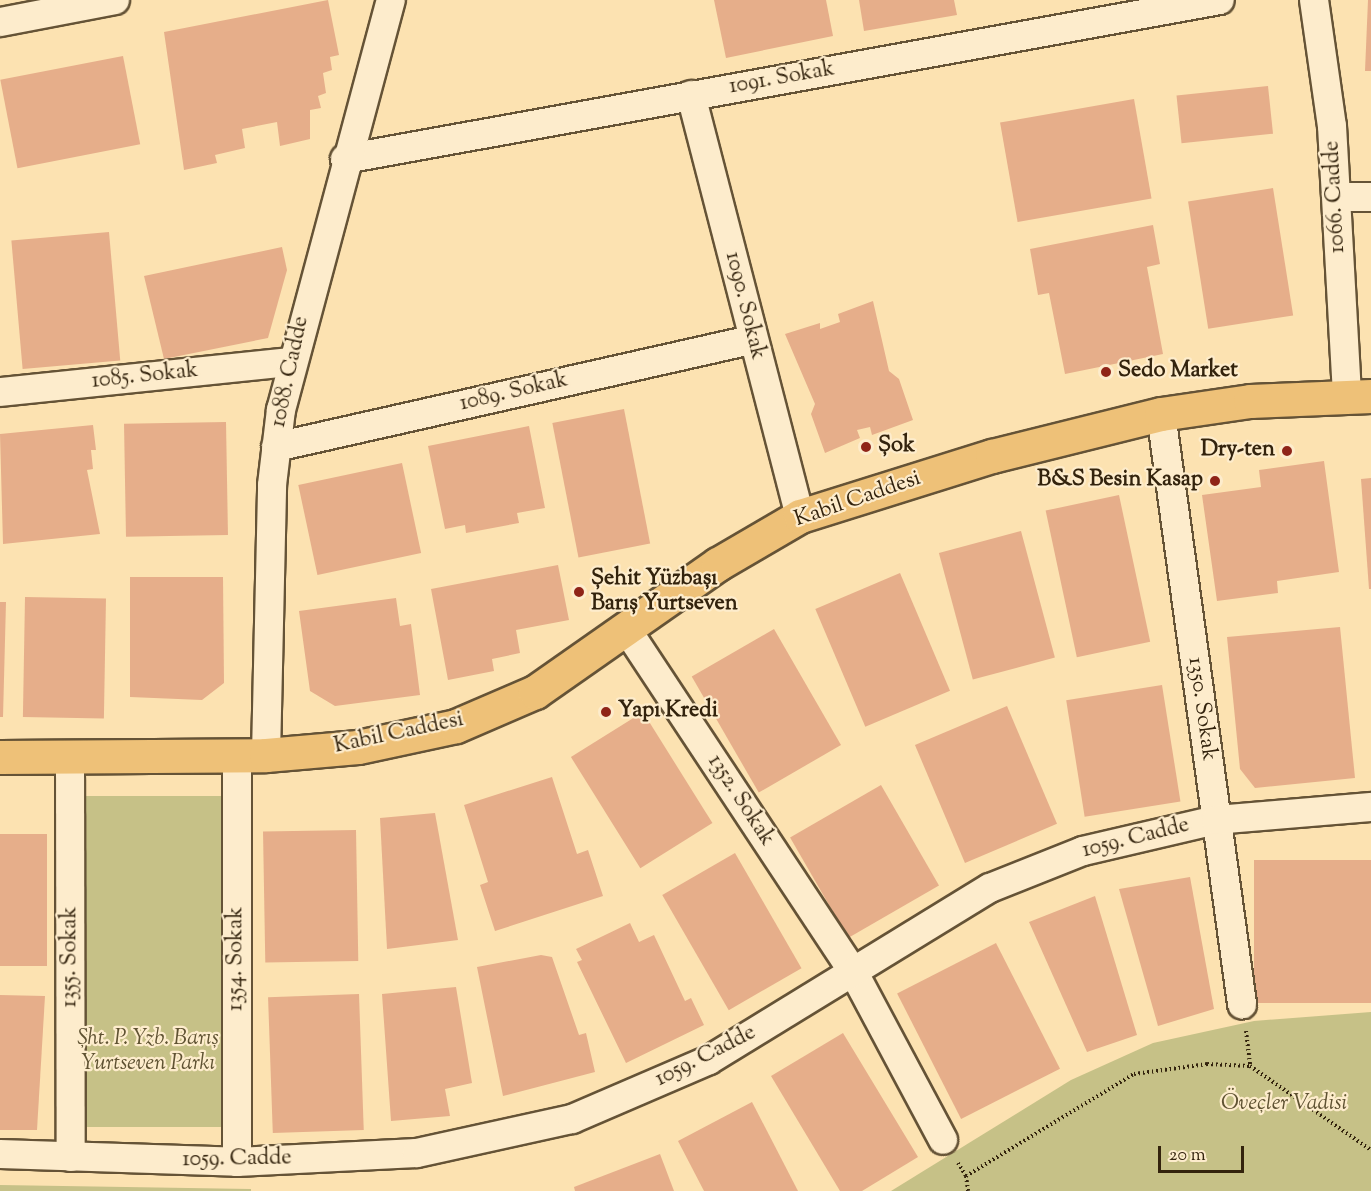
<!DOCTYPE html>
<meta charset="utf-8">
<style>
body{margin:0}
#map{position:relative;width:1371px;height:1191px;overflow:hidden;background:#fce2b1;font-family:"Sorts Mill Goudy",serif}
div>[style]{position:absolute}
.green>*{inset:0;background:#c6c187;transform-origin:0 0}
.building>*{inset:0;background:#e6ae8a;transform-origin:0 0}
.path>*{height:4px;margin-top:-2px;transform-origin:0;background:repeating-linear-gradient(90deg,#33230d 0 1.5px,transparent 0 4.5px)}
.roads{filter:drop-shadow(2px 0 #655336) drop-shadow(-2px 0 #655336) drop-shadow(0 2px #655336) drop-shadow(0 -2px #655336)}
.minor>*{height:28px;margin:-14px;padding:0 14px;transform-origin:14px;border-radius:14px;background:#fdeccc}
.major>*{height:33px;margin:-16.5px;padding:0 16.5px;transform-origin:16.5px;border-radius:16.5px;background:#eec178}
.dots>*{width:16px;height:16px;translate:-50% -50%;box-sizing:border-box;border:3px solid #fdeccc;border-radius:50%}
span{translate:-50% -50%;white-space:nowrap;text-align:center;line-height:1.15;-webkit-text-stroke:4.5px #fdeccc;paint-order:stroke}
.street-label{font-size:22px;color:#33230d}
.poi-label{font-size:22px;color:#33230d;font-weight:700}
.left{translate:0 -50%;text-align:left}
.right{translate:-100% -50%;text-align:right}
.park-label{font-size:22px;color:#5f5232;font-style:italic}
.scale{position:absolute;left:1158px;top:1146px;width:86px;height:27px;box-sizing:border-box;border:3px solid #33230d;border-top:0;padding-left:8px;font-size:18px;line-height:21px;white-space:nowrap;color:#33230d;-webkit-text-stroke:4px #fdeccc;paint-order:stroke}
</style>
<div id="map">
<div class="green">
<div style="left:223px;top:796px;width:331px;height:146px;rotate:90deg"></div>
<div style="clip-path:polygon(1371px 1012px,1371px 1191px,891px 1191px,1071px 1080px,1153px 1043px,1254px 1021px)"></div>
<div style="clip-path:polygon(0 1185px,251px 1189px,251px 1191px,0 1191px)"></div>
</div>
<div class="building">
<div style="clip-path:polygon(328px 0,339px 55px,330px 57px,332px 70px,323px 73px,326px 93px,318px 96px,321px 108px,310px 110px,310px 139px,280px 146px,277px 122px,242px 129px,245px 148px,215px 155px,217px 163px,184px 170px,164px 32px)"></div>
<div style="clip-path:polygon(714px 0,826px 0,833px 36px,726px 58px)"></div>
<div style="clip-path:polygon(859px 0,954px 0,957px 15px,864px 31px)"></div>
<div style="clip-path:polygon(1368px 0,1371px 0,1371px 71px,1365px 71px)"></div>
<div style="left:123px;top:56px;width:90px;height:125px;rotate:79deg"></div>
<div style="left:1268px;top:86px;width:48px;height:92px;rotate:84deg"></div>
<div style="left:1134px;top:99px;width:101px;height:136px;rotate:80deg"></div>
<div style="left:1273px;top:188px;width:129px;height:86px;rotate:81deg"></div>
<div style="clip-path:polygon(1153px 225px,1160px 264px,1147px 267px,1163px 354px,1065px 374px,1049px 293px,1038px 295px,1030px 249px)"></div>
<div style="left:109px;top:232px;width:129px;height:98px;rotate:85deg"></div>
<div style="clip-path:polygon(282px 247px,287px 270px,268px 338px,164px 359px,144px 276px)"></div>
<div style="clip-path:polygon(873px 301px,889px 371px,899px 379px,913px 420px,872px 435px,870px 427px,857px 430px,860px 438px,825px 453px,811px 414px,815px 404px,785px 334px,820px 323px,820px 329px,840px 322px,838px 314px)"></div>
<div style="left:624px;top:409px;width:137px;height:73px;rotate:79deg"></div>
<div style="left:226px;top:422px;width:113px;height:102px;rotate:89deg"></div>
<div style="clip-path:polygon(93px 425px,96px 450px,91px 450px,93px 469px,87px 470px,100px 534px,3px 544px,0 434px)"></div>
<div style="clip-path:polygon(529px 426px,545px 508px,517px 513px,519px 523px,466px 533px,465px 525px,445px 529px,428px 446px)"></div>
<div style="clip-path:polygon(1324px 461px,1339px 572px,1277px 581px,1278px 593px,1217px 601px,1202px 495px,1261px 487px,1259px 470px)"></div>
<div style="left:402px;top:463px;width:92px;height:106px;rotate:78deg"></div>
<div style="clip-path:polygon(1371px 478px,1371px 589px,1369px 589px,1361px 479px)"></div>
<div style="left:1119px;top:495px;width:150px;height:75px;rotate:78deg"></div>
<div style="left:1021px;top:531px;width:131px;height:85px;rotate:75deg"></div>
<div style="clip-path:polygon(558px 565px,569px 620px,516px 630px,520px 653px,492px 659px,494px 671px,448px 680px,431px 589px)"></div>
<div style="left:900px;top:573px;width:128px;height:92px;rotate:67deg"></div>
<div style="clip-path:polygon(130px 577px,223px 577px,224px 683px,202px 700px,130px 697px)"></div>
<div style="left:25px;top:597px;width:81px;height:120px;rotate:1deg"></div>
<div style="clip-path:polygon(396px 598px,400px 626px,411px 624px,420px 695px,335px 706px,310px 691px,299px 611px)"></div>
<div style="clip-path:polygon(0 602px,6px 602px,3px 717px,0 717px)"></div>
<div style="clip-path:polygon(1340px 627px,1355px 778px,1255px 788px,1240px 769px,1227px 637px)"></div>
<div style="left:774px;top:629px;width:134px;height:95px;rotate:60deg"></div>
<div style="left:1162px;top:685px;width:118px;height:97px;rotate:81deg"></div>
<div style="left:1007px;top:706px;width:128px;height:100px;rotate:67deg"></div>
<div style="left:643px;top:712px;width:131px;height:85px;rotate:58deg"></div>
<div style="clip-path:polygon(552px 777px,577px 854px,588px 850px,603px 896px,495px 931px,480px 885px,488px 882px,464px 805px)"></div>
<div style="left:881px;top:785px;width:116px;height:105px;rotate:60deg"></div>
<div style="clip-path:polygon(435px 813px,458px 940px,387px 949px,380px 818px)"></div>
<div style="left:356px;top:830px;width:131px;height:93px;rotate:89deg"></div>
<div style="left:0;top:834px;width:47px;height:132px"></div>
<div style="left:735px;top:853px;width:133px;height:84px;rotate:60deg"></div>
<div style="left:1371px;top:860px;width:143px;height:117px;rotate:90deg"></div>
<div style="clip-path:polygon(1190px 877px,1214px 1009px,1158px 1026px,1119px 889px)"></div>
<div style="clip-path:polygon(1095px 896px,1137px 1035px,1087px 1052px,1029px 922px)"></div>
<div style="clip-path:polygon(630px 923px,639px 942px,654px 935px,685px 1001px,691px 998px,704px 1025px,626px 1063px,577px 962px,582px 960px,576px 949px)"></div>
<div style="left:996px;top:943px;width:141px;height:111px;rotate:63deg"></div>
<div style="clip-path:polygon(541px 955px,552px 957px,579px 1035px,586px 1033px,595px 1072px,503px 1096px,477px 967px)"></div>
<div style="clip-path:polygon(456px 987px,472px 1083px,445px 1089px,450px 1116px,391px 1121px,382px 994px)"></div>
<div style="left:359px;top:994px;width:136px;height:91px;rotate:88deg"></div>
<div style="clip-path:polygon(0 995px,45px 996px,37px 1130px,0 1130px)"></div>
<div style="clip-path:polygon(843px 1033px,918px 1157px,862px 1191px,840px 1191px,771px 1076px)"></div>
<div style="clip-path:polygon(752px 1102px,798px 1191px,704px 1191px,678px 1141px)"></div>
<div style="clip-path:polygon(660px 1154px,674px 1191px,575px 1191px,574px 1187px)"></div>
</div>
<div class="path">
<div style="left:1246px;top:1031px;width:35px;rotate:83deg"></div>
<div style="left:1250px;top:1066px;width:147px;rotate:34.8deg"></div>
<div style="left:958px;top:1163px;width:15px;rotate:58deg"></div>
<div style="left:966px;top:1176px;width:197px;rotate:-31.3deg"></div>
<div style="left:1134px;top:1074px;width:74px;rotate:-7.8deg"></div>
<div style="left:1207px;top:1064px;width:43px;rotate:2.7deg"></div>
<div style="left:966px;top:1176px;width:15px;rotate:82deg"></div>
</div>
<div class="roads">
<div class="minor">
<div style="left:1314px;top:0;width:127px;rotate:81.9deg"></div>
<div style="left:1332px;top:126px;width:270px;rotate:86.8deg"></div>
<div style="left:0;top:22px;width:117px;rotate:-10.8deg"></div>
<div style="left:691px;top:95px;width:435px;rotate:75.5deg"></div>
<div style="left:345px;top:159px;width:889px;rotate:-10.3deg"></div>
<div style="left:1337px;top:197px;width:34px"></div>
<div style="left:0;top:392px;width:293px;rotate:-5.9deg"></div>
<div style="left:1161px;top:414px;width:596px;rotate:82.18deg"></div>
<div style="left:276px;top:447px;width:488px;rotate:-12.7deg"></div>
<div style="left:627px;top:630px;width:411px;rotate:56.5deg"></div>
<div style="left:854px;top:973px;width:189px;rotate:61.9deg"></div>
<div style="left:266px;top:755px;width:270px;rotate:-88.7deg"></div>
<div style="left:272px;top:485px;width:76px;rotate:-83.2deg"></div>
<div style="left:281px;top:410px;width:424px;rotate:-75deg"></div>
<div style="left:237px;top:756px;width:406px;rotate:90deg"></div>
<div style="left:70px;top:757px;width:400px;rotate:89.9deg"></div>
<div style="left:0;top:1154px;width:237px;rotate:1.9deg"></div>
<div style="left:237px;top:1162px;width:180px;rotate:-2.9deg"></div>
<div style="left:417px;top:1153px;width:159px;rotate:-12.4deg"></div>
<div style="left:572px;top:1119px;width:149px;rotate:-23.3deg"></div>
<div style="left:709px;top:1060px;width:329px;rotate:-31.5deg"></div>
<div style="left:990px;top:888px;width:100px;rotate:-21.7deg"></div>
<div style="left:1083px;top:851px;width:137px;rotate:-13.1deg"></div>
<div style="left:1216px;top:820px;width:156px;rotate:-4.8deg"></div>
</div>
<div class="major">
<div style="left:0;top:757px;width:266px;rotate:-0.4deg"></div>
<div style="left:266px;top:755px;width:92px;rotate:-5deg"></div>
<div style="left:358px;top:747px;width:100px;rotate:-12.1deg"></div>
<div style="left:456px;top:726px;width:86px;rotate:-23.3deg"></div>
<div style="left:535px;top:692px;width:223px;rotate:-35deg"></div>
<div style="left:718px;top:564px;width:95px;rotate:-30.3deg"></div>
<div style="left:800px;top:516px;width:201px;rotate:-17.4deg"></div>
<div style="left:992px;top:456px;width:174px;rotate:-14deg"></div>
<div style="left:1161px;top:414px;width:90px;rotate:-8.3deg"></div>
<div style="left:1250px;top:401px;width:121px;rotate:-2.4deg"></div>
</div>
</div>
<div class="dots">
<div style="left:1106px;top:372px;background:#8f2418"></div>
<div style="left:866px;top:447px;background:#8f2418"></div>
<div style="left:1287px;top:451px;background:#8f2418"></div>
<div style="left:1215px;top:481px;background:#8f2418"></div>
<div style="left:579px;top:592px;background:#8f2418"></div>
<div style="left:606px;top:712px;background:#8f2418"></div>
</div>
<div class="street-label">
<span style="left:782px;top:79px;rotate:-10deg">1091. Sokak</span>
<span style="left:1336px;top:197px;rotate:-93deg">1066. Cadde</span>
<span style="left:744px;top:306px;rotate:76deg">1090. Sokak</span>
<span style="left:291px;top:372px;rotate:-78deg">1088. Cadde</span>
<span style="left:145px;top:377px;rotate:-6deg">1085. Sokak</span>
<span style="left:514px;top:393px;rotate:-13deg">1089. Sokak</span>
<span style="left:858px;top:500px;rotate:-19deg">Kabil Caddesi</span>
<span style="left:1201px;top:709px;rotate:82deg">1350. Sokak</span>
<span style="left:399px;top:734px;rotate:-12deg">Kabil Caddesi</span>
<span style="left:740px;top:801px;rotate:57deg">1352. Sokak</span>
<span style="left:1136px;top:839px;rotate:-14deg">1059. Cadde</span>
<span style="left:71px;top:957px;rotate:-90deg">1355. Sokak</span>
<span style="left:237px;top:959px;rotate:-90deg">1354. Sokak</span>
<span style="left:706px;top:1057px;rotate:-27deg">1059. Cadde</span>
<span style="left:237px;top:1160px;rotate:-1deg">1059. Cadde</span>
</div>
<div class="poi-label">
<span class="left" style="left:1118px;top:372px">Sedo Market</span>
<span class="left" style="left:878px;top:447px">Şok</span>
<span class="right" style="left:1275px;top:451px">Dry-ten</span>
<span class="right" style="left:1203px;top:481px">B&amp;S Besin Kasap</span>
<span class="left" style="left:591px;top:592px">Şehit Yüzbaşı<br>Barış Yurtseven</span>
<span class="left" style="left:618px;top:712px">Yapı Kredi</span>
</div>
<div class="park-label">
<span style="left:148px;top:1052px">Şht. P. Yzb. Barış<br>Yurtseven Parkı</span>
<span style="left:1284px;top:1105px">Öveçler Vadisi</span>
</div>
<div class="scale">20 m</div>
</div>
